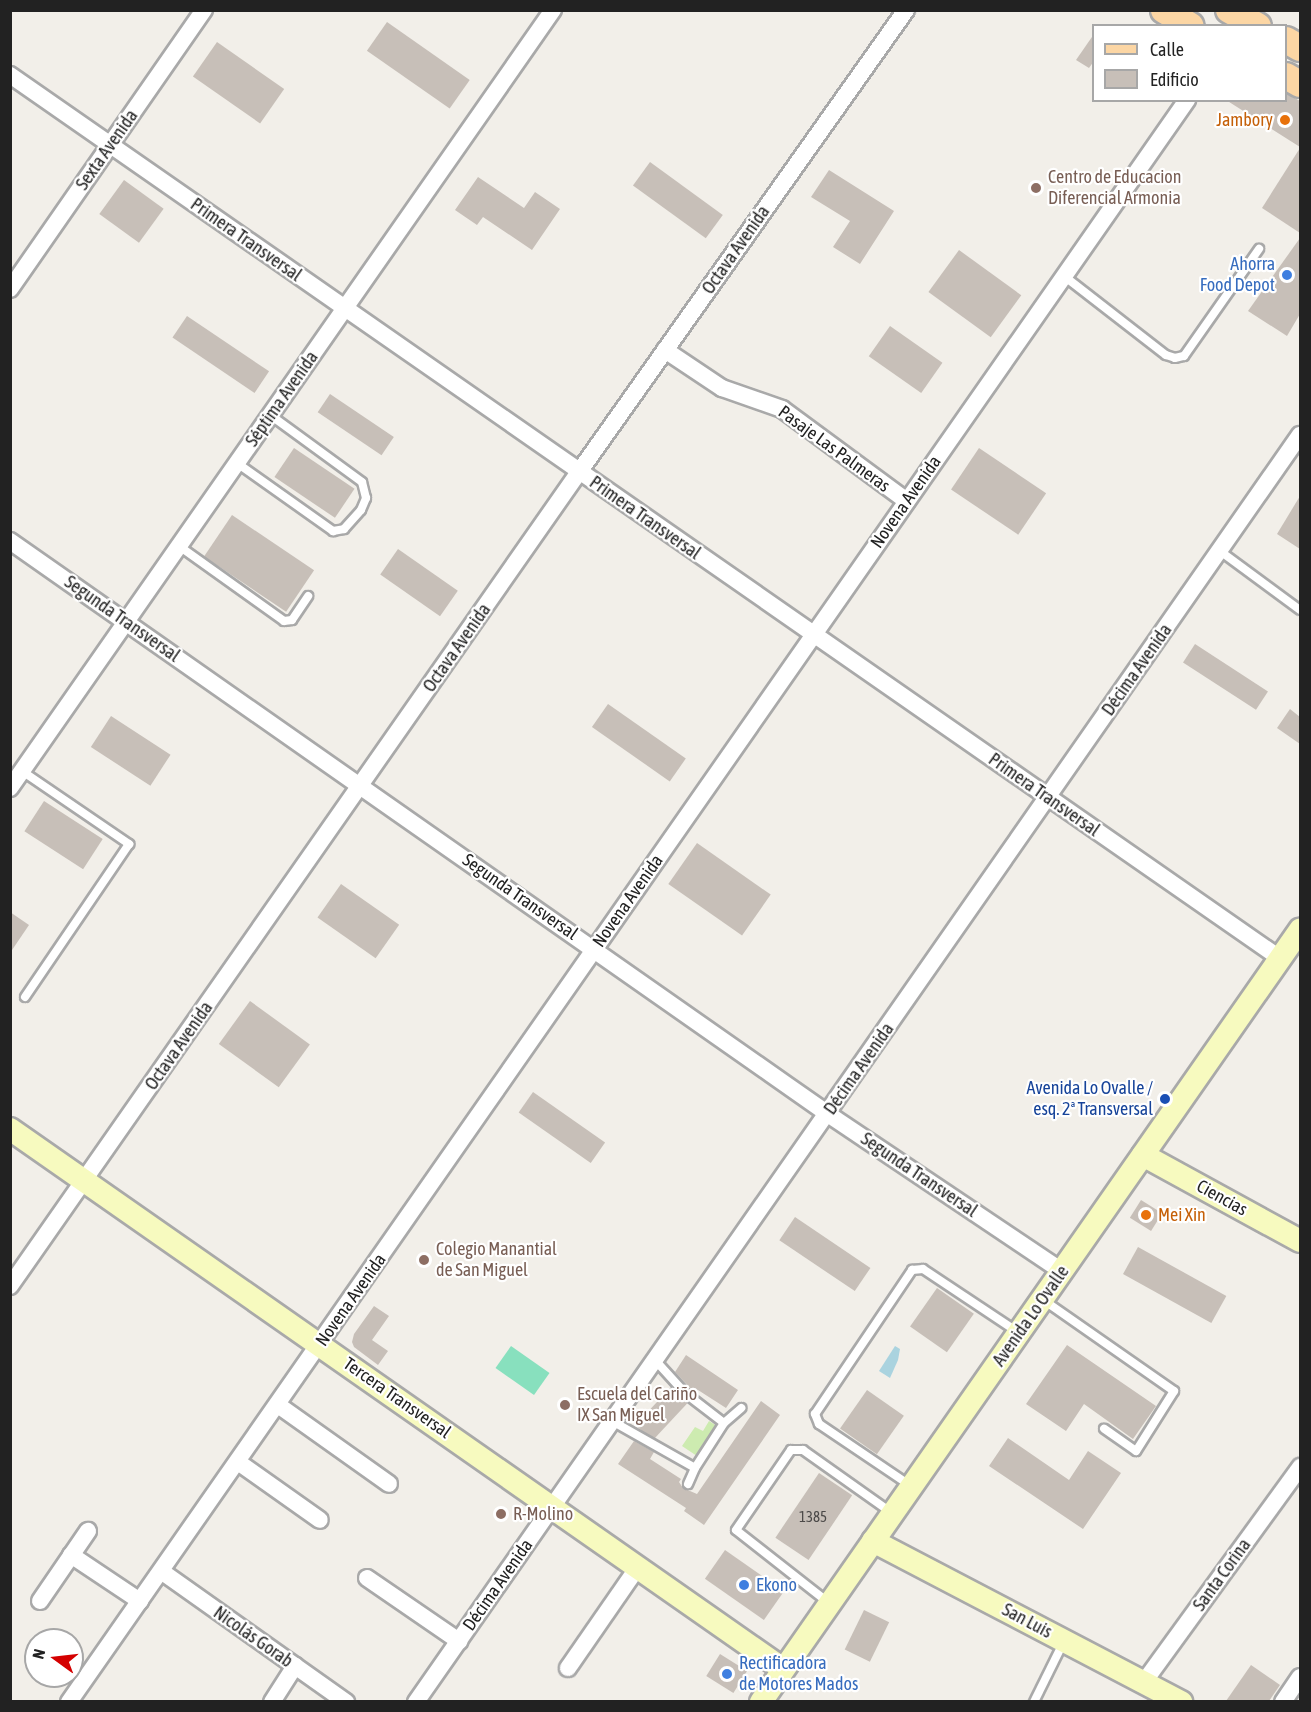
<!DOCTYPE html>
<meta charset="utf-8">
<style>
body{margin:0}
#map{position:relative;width:1311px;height:1712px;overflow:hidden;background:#f2efe9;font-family:"Asap Condensed",sans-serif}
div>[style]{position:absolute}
.grass>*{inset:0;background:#cdebb0}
.pitch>*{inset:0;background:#88e0be;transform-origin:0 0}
.water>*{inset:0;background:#aad3df}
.building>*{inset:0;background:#c7bfb8;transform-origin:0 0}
.roads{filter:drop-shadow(2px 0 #a9a9a9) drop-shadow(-2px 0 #a9a9a9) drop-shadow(0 2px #a9a9a9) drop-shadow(0 -2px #a9a9a9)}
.lane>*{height:8px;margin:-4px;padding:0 4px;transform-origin:4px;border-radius:4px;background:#fff}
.street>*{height:16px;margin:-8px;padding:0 8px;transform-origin:8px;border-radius:8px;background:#fff}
.secondary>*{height:22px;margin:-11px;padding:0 11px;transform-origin:11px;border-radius:11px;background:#f7fabf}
.primary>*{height:26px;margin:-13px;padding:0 13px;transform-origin:13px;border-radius:13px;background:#fcd6a4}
.dots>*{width:16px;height:16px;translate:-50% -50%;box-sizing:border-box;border:3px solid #fff;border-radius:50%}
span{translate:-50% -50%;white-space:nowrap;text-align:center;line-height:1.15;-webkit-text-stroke:4.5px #fff;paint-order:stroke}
.number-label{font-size:15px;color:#4b4948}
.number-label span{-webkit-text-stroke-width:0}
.food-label{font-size:18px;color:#c56008}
.right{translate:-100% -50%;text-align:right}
.left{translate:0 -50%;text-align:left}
.street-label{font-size:18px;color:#222}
.education-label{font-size:18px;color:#785e54}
.shop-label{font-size:18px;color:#366cbe}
.transit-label{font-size:18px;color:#164399}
.frame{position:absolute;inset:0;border:12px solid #222;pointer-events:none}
.legend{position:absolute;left:1092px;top:24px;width:195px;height:78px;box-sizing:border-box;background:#fff;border:2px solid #a7a7a7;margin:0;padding:8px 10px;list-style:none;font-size:18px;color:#222}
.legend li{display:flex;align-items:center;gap:12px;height:30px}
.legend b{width:30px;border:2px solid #a7a7a7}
.north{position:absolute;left:24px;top:1628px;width:60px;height:60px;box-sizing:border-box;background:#fff;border:2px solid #a7a7a7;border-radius:50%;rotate:285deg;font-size:16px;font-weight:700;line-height:24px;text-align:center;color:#222}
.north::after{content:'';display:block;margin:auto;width:21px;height:27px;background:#d40000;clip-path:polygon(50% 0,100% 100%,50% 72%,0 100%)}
</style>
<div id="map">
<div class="grass">
<div style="clip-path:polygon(709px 1421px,717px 1426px,697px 1456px,682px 1446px,695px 1427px,703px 1431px)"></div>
</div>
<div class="pitch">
<div style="left:511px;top:1346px;width:47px;height:27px;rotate:35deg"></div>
</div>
<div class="water">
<div style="clip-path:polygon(895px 1346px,900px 1349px,898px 1360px,890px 1378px,879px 1371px)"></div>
</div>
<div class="building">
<div style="left:387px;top:22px;width:101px;height:35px;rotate:35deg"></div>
<div style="clip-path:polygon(1094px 34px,1094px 61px,1089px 68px,1076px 60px)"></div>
<div style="left:217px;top:42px;width:82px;height:42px;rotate:35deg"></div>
<div style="clip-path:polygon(1286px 93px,1300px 101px,1300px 147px,1226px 100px,1286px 100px)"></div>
<div style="clip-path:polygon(1300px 148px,1300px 233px,1262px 208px)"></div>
<div style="left:650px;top:162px;width:90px;height:29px;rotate:36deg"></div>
<div style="clip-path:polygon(829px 170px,894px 211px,860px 264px,833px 247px,850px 221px,811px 197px)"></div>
<div style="clip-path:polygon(478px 177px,524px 208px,535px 192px,560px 209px,532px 250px,483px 217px,477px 225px,455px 210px)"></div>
<div style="left:124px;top:180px;width:49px;height:42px;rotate:36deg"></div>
<div style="clip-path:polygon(1300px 238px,1300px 314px,1287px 336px,1248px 311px)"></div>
<div style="left:959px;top:250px;width:77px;height:52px;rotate:36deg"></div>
<div style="left:187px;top:316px;width:99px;height:26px;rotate:34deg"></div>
<div style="left:890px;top:326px;width:64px;height:37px;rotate:35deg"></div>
<div style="left:330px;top:394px;width:77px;height:22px;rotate:34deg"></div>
<div style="left:294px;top:448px;width:73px;height:35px;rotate:34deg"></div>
<div style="left:979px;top:448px;width:81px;height:50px;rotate:34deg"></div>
<div style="clip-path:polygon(1300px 496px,1300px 549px,1277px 534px)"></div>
<div style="left:232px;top:515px;width:99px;height:50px;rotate:34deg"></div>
<div style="left:398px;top:549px;width:73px;height:31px;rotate:35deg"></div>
<div style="left:1195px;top:644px;width:87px;height:22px;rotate:33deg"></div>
<div style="left:608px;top:704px;width:95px;height:28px;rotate:35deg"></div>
<div style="clip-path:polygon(1290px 709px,1300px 717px,1300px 744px,1277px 728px)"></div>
<div style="left:111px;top:716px;width:71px;height:37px;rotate:33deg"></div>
<div style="left:44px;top:801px;width:70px;height:36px;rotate:33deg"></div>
<div style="left:697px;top:843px;width:90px;height:50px;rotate:35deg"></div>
<div style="left:341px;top:884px;width:71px;height:41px;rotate:35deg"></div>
<div style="clip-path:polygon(10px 912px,29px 925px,10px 953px)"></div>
<div style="left:250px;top:1001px;width:74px;height:53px;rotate:36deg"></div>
<div style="left:533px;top:1092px;width:88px;height:25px;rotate:35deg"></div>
<div style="left:1141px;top:1200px;width:25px;height:21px;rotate:32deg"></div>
<div style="left:795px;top:1217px;width:91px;height:28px;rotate:34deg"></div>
<div style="left:1138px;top:1247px;width:101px;height:31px;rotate:29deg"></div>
<div style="left:937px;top:1288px;width:45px;height:47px;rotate:35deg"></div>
<div style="clip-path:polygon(374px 1306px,389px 1316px,372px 1340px,388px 1351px,378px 1365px,354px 1347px,352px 1342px,354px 1334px)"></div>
<div style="clip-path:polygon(1067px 1345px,1156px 1406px,1133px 1439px,1084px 1404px,1066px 1431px,1026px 1404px)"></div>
<div style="clip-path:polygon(686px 1355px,738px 1390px,726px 1408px,698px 1390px,695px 1393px,675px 1372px)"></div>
<div style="left:671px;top:1387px;width:23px;height:52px;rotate:43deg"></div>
<div style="left:867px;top:1390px;width:45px;height:47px;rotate:35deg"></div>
<div style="clip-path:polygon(761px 1401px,780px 1415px,704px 1525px,684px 1511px,686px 1508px,618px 1464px,634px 1441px,654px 1452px,650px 1459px,681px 1479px,679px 1482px,683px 1488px,697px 1494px)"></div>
<div style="clip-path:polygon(1008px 1438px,1069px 1480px,1088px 1451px,1121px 1473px,1083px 1529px,989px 1466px)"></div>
<div style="left:819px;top:1473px;width:40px;height:78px;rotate:34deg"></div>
<div style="left:725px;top:1550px;width:72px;height:35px;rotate:35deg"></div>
<div style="left:864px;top:1610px;width:28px;height:44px;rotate:26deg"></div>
<div style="left:720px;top:1654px;width:32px;height:26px;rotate:32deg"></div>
<div style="clip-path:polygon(1251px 1665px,1280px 1685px,1269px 1701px,1226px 1701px)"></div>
</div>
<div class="roads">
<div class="lane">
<div style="left:1064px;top:276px;width:129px;rotate:37.8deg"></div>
<div style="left:1166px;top:355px;width:9px;rotate:18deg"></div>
<div style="left:1175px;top:358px;width:9px;rotate:-13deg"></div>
<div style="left:1184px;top:356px;width:131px;rotate:-55deg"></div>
<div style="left:237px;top:463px;width:118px;rotate:35.3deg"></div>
<div style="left:333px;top:531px;width:11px;rotate:-10deg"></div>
<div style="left:344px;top:529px;width:25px;rotate:-48deg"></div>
<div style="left:361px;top:510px;width:13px;rotate:-67deg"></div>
<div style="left:366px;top:498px;width:16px;rotate:-104deg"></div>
<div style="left:362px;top:482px;width:114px;rotate:-143.9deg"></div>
<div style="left:179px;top:546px;width:129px;rotate:35.5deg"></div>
<div style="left:284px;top:621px;width:8px;rotate:-7deg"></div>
<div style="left:292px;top:620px;width:29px;rotate:-56deg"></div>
<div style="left:1220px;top:551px;width:99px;rotate:36.4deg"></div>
<div style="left:22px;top:771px;width:130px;rotate:34.3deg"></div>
<div style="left:129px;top:844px;width:185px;rotate:124.2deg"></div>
<div style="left:1042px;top:1299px;width:161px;rotate:34.9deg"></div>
<div style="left:1174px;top:1391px;width:71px;rotate:122.3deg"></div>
<div style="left:1136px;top:1451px;width:39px;rotate:-145deg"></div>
<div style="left:655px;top:1360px;width:45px;rotate:47.7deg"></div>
<div style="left:685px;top:1393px;width:49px;rotate:37.6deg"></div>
<div style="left:612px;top:1421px;width:95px;rotate:29.5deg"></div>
<div style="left:688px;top:1484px;width:17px;rotate:-66deg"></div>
<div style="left:695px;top:1468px;width:54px;rotate:-57.2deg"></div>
<div style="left:724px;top:1423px;width:23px;rotate:-41deg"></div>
<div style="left:911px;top:1486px;width:111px;rotate:-146deg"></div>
<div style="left:819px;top:1424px;width:11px;rotate:-112deg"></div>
<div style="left:815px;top:1414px;width:174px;rotate:-56deg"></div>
<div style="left:912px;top:1270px;width:11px;rotate:-5deg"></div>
<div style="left:923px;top:1269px;width:114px;rotate:33.6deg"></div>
<div style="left:829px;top:1603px;width:118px;rotate:-141.9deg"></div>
<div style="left:736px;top:1530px;width:97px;rotate:-55.5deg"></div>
<div style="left:791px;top:1450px;width:12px"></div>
<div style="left:803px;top:1450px;width:109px;rotate:35.3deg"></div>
<div style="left:1034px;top:1702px;width:68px;rotate:-63.8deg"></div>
</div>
<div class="street">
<div style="left:10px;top:75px;width:1548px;rotate:34.82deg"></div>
<div style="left:10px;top:289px;width:340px;rotate:-55.2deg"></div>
<div style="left:665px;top:350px;width:69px;rotate:33.7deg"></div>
<div style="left:722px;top:388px;width:64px;rotate:19.3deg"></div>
<div style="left:782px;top:409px;width:155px;rotate:36.4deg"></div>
<div style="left:10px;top:541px;width:999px;rotate:35.01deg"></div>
<div style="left:828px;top:1114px;width:282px;rotate:33.9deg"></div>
<div style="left:10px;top:788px;width:949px;rotate:-55.09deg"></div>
<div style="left:10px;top:1286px;width:993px;rotate:-55.05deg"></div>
<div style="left:579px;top:472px;width:566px;rotate:-54.71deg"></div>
<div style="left:278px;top:1405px;width:136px;rotate:35.4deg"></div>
<div style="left:238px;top:1462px;width:100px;rotate:35.3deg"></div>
<div style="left:71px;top:1555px;width:83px;rotate:33.7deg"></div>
<div style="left:161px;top:1571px;width:227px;rotate:35.3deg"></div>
<div style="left:367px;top:1578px;width:112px;rotate:34.4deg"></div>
<div style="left:40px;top:1601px;width:85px;rotate:-55.6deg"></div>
<div style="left:568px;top:1668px;width:123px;rotate:-55.3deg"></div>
<div style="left:1144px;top:1682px;width:266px;rotate:-54deg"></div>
<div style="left:69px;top:1702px;width:1954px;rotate:-55.09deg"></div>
<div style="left:272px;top:1702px;width:43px;rotate:-57.4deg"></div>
<div style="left:416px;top:1702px;width:1545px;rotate:-55.1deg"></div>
<div style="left:1283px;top:1702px;width:30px;rotate:-56deg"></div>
</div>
<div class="secondary">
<div style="left:10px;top:1129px;width:943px;rotate:34.94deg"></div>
<div style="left:1143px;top:1155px;width:179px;rotate:28.7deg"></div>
<div style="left:873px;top:1541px;width:348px;rotate:27.6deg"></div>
<div style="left:761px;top:1702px;width:942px;rotate:-55.08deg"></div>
</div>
<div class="primary">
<div style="left:1164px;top:10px;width:31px;rotate:31deg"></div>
<div style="left:1229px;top:10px;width:33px;rotate:29deg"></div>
<div style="left:1286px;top:40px;width:16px;rotate:30deg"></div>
<div style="left:1286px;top:76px;width:16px;rotate:30deg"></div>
</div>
</div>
<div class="dots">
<div style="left:1285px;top:120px;background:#e8710a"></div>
<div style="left:1036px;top:188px;background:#8d6e63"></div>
<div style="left:1287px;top:275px;background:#3f7fe0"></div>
<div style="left:1165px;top:1099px;background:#1a4fb4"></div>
<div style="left:1146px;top:1215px;background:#e8710a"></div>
<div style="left:424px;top:1260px;background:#8d6e63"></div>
<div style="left:565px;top:1405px;background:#8d6e63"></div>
<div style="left:501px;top:1514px;background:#8d6e63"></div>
<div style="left:744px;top:1585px;background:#3f7fe0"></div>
<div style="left:727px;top:1674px;background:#3f7fe0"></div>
</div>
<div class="number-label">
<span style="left:813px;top:1517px">1385</span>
</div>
<div class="food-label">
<span class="right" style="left:1273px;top:120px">Jambory</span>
<span class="left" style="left:1158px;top:1215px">Mei Xin</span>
</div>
<div class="street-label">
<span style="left:107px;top:150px;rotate:-55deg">Sexta Avenida</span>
<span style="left:246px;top:240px;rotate:35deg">Primera Transversal</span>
<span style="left:736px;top:250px;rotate:-55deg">Octava Avenida</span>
<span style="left:282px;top:399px;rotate:-55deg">Séptima Avenida</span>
<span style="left:834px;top:449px;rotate:36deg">Pasaje Las Palmeras</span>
<span style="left:906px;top:502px;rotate:-55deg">Novena Avenida</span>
<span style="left:645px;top:518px;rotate:35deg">Primera Transversal</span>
<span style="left:122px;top:619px;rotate:35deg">Segunda Transversal</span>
<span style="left:457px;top:648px;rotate:-55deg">Octava Avenida</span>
<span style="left:1137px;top:670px;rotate:-55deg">Décima Avenida</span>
<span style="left:1044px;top:795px;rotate:35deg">Primera Transversal</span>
<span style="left:520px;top:897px;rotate:35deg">Segunda Transversal</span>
<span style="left:628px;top:901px;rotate:-55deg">Novena Avenida</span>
<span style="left:179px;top:1046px;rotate:-55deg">Octava Avenida</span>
<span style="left:859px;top:1069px;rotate:-55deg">Décima Avenida</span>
<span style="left:919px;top:1175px;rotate:34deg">Segunda Transversal</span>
<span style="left:1222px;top:1198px;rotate:29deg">Ciencias</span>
<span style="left:351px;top:1300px;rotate:-55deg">Novena Avenida</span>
<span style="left:1031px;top:1316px;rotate:-55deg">Avenida Lo Ovalle</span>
<span style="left:397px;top:1398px;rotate:35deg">Tercera Transversal</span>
<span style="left:1222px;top:1575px;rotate:-54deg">Santa Corina</span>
<span style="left:498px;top:1585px;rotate:-55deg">Décima Avenida</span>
<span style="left:1027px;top:1621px;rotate:28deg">San Luis</span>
<span style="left:253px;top:1637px;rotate:35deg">Nicolás Gorab</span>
</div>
<div class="education-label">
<span class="left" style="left:1048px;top:188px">Centro de Educacion<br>Diferencial Armonia</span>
<span class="left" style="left:436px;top:1260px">Colegio Manantial<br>de San Miguel</span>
<span class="left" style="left:577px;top:1405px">Escuela del Cariño<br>IX San Miguel</span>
<span class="left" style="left:513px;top:1514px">R-Molino</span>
</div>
<div class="shop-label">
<span class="right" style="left:1275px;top:275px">Ahorra<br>Food Depot</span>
<span class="left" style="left:756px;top:1585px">Ekono</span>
<span class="left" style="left:739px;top:1674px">Rectificadora<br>de Motores Mados</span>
</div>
<div class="transit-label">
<span class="right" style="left:1153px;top:1099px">Avenida Lo Ovalle /<br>esq. 2ª Transversal</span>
</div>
<div class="frame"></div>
<ul class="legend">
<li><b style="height:8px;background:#fcd6a4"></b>Calle</li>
<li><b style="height:16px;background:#c7bfb8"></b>Edificio</li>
</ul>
<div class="north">N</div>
</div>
